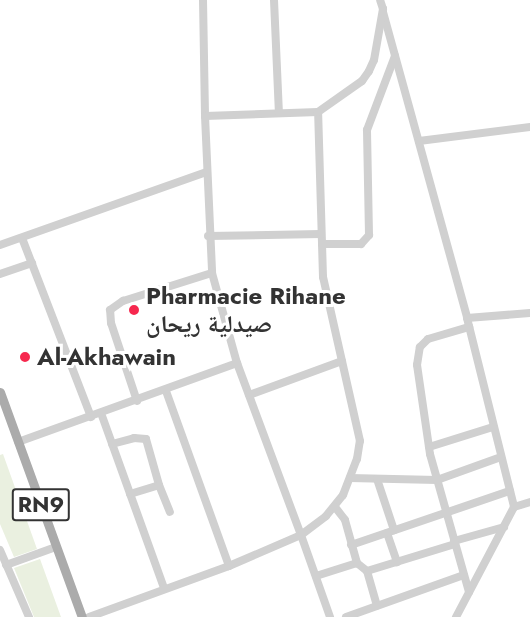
<!DOCTYPE html>
<meta charset="utf-8">
<style>
body{margin:0}
#map{position:relative;width:530px;height:617px;overflow:hidden;background:#fff;font-family:Jost,"Noto Naskh Arabic",sans-serif}
div>[style]{position:absolute}
.green>*{inset:0;background:#eaf0e0}
.minor>*{height:8px;margin:-4px;padding:0 4px;transform-origin:4px;border-radius:4px;background:#d0d0d0}
.major>*{height:9px;margin:-4.5px;padding:0 4.5px;transform-origin:4.5px;border-radius:4.5px;background:#ababab}
.dots>*{width:16px;height:16px;translate:-50% -50%;box-sizing:border-box;border:3px solid #fff;border-radius:50%}
span{translate:-50% -50%;white-space:nowrap;text-align:center;line-height:1.15;-webkit-text-stroke:6px #fff;paint-order:stroke}
.shield-label span{padding:2px 4px;background:#fff;border:2px solid;border-radius:4px;-webkit-text-stroke-width:0}
.shield-label{font-size:22px;color:#333;font-weight:700}
.poi-label{font-size:24px;color:#333;font-weight:700}
.left{translate:0 -50%;text-align:left}
</style>
<div id="map">
<div class="green">
<div style="clip-path:polygon(3px 454px,37px 549px,14px 557px,0 524px,0 455px)"></div>
<div style="clip-path:polygon(40px 559px,61px 617px,34px 617px,14px 568px)"></div>
</div>
<div class="minor">
<div style="left:203px;top:0;width:116px;rotate:89deg"></div>
<div style="left:205px;top:116px;width:113px;rotate:-2deg"></div>
<div style="left:274px;top:0;width:113px;rotate:87.5deg"></div>
<div style="left:383px;top:12px;width:317px;rotate:74.6deg"></div>
<div style="left:467px;top:318px;width:195px;rotate:76deg"></div>
<div style="left:205px;top:116px;width:157px;rotate:87.4deg"></div>
<div style="left:212px;top:273px;width:93px;rotate:74.5deg"></div>
<div style="left:237px;top:363px;width:184px;rotate:69.6deg"></div>
<div style="left:301px;top:535px;width:31px;rotate:-37deg"></div>
<div style="left:326px;top:516px;width:27px;rotate:-51deg"></div>
<div style="left:343px;top:495px;width:39px;rotate:-69deg"></div>
<div style="left:357px;top:459px;width:18px;rotate:-81deg"></div>
<div style="left:360px;top:441px;width:168px;rotate:-102.7deg"></div>
<div style="left:323px;top:277px;width:165px;rotate:-91.7deg"></div>
<div style="left:318px;top:112px;width:54px;rotate:-35.2deg"></div>
<div style="left:362px;top:81px;width:12px;rotate:-55deg"></div>
<div style="left:369px;top:71px;width:12px;rotate:-66deg"></div>
<div style="left:374px;top:60px;width:52px;rotate:-80deg"></div>
<div style="left:383px;top:9px;width:9px;rotate:-108deg"></div>
<div style="left:419px;top:141px;width:112px;rotate:-7.2deg"></div>
<div style="left:208px;top:236px;width:113px;rotate:-1deg"></div>
<div style="left:22px;top:238px;width:192px;rotate:68.9deg"></div>
<div style="left:322px;top:244px;width:39px"></div>
<div style="left:361px;top:244px;width:12px;rotate:-48deg"></div>
<div style="left:369px;top:235px;width:105px;rotate:-91.1deg"></div>
<div style="left:367px;top:130px;width:79px;rotate:-69.3deg"></div>
<div style="left:0;top:245px;width:219px;rotate:-19.5deg"></div>
<div style="left:0;top:274px;width:34px;rotate:-19deg"></div>
<div style="left:467px;top:318px;width:63px;rotate:-4.5deg"></div>
<div style="left:166px;top:391px;width:186px;rotate:70.2deg"></div>
<div style="left:249px;top:395px;width:99px;rotate:-20.1deg"></div>
<div style="left:137px;top:401px;width:82px;rotate:-108.4deg"></div>
<div style="left:111px;top:323px;width:13px;rotate:-94deg"></div>
<div style="left:110px;top:310px;width:16px;rotate:-35deg"></div>
<div style="left:123px;top:301px;width:93px;rotate:-17.5deg"></div>
<div style="left:101px;top:413px;width:186px;rotate:70.2deg"></div>
<div style="left:18px;top:442px;width:233px;rotate:-19.8deg"></div>
<div style="left:112px;top:444px;width:23px;rotate:-15deg"></div>
<div style="left:134px;top:438px;width:12px;rotate:5deg"></div>
<div style="left:146px;top:439px;width:48px;rotate:74.2deg"></div>
<div style="left:429px;top:447px;width:67px;rotate:-17.4deg"></div>
<div style="left:350px;top:478px;width:87px;rotate:1.3deg"></div>
<div style="left:437px;top:480px;width:68px;rotate:-19.8deg"></div>
<div style="left:377px;top:479px;width:54px;rotate:71.6deg"></div>
<div style="left:130px;top:494px;width:30px;rotate:-17deg"></div>
<div style="left:159px;top:485px;width:29px;rotate:68deg"></div>
<div style="left:335px;top:507px;width:16px;rotate:52deg"></div>
<div style="left:345px;top:520px;width:45px;rotate:74.4deg"></div>
<div style="left:357px;top:563px;width:13px;rotate:39deg"></div>
<div style="left:367px;top:571px;width:36px;rotate:74deg"></div>
<div style="left:387px;top:533px;width:31px;rotate:71deg"></div>
<div style="left:454px;top:541px;width:52px;rotate:-15.6deg"></div>
<div style="left:351px;top:545px;width:168px;rotate:-18.8deg"></div>
<div style="left:0;top:550px;width:73px;rotate:66.6deg"></div>
<div style="left:6px;top:565px;width:53px;rotate:-19.8deg"></div>
<div style="left:367px;top:571px;width:92px;rotate:-17.1deg"></div>
<div style="left:316px;top:576px;width:43px;rotate:-17.6deg"></div>
<div style="left:469px;top:592px;width:143px;rotate:-105.8deg"></div>
<div style="left:430px;top:454px;width:90px;rotate:-98.3deg"></div>
<div style="left:417px;top:365px;width:18px;rotate:-81deg"></div>
<div style="left:420px;top:347px;width:11px;rotate:-45deg"></div>
<div style="left:428px;top:339px;width:43px;rotate:-16.3deg"></div>
<div style="left:89px;top:617px;width:149px;rotate:-20deg"></div>
<div style="left:229px;top:566px;width:78px;rotate:-23.3deg"></div>
<div style="left:301px;top:535px;width:87px;rotate:70.5deg"></div>
<div style="left:346px;top:617px;width:125px;rotate:-19.6deg"></div>
<div style="left:456px;top:617px;width:124px;rotate:-62.2deg"></div>
<div style="left:514px;top:507px;width:17px;rotate:-17deg"></div>
</div>
<div class="major">
<div style="left:0;top:392px;width:239px;rotate:70deg"></div>
</div>
<div class="dots">
<div style="left:134px;top:310px;background:#f6284e"></div>
<div style="left:25px;top:357px;background:#f6284e"></div>
</div>
<div class="shield-label">
<span style="left:41px;top:505px">RN9</span>
</div>
<div class="poi-label">
<span class="left" style="left:146px;top:310px">Pharmacie Rihane<br>صيدلية ريحان</span>
<span class="left" style="left:37px;top:357px">Al-Akhawain</span>
</div>
</div>
